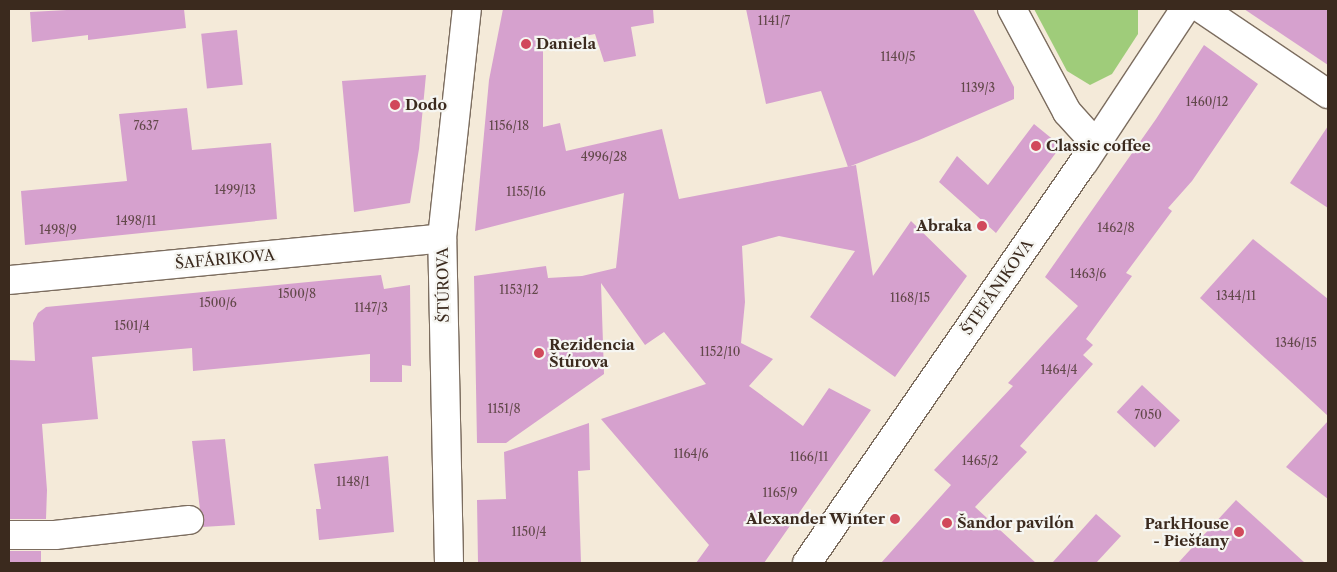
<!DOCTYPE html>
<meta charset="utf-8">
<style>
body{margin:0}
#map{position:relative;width:1337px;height:572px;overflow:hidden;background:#f4ead9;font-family:"Libre Caslon Text",serif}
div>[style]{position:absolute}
.green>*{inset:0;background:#9fcc7a}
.building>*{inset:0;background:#d6a1ce;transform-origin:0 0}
.roads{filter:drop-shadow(1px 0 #7c6d5f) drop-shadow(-1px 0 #7c6d5f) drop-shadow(0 1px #7c6d5f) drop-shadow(0 -1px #7c6d5f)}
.street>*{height:28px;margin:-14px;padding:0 14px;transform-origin:14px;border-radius:14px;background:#fff}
.dots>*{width:14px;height:14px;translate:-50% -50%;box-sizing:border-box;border:2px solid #f6f6f2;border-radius:50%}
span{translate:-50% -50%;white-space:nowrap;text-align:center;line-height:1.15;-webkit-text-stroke:4.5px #f6f6f2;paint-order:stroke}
.number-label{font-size:12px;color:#62484a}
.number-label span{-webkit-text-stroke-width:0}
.poi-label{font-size:15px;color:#3b2a1e;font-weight:700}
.left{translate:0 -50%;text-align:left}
.right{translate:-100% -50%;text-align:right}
.street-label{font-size:15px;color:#3b2a1e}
.frame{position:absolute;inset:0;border:10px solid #3b2a1e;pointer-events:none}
</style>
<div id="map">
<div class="green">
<div style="clip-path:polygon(1034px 9px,1138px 9px,1138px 34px,1112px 74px,1090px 85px,1067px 71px)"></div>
</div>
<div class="building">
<div style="clip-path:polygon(85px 9px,184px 9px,186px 28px,88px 40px,88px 35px,32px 42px,30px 12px)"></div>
<div style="clip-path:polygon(503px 9px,653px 9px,654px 23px,631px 27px,636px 56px,604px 62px,595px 34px,543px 44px,543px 127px,560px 123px,566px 151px,662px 129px,679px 199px,856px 165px,873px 276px,911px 221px,967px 276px,895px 377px,810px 317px,855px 251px,779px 236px,742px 246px,745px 302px,741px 343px,773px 359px,749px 386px,803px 426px,829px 388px,871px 410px,764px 563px,696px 563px,709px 545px,601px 419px,706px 384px,664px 332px,645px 345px,601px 283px,604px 374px,506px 443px,477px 443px,474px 276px,546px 266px,548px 278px,582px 276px,616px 268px,624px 193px,475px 231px,489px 80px)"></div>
<div style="clip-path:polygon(746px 9px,973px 9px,1014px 87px,1014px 99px,919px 140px,848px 167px,821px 91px,766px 104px)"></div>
<div style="clip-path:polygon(1244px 9px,1328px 9px,1328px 65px)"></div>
<div style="left:237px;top:30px;width:55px;height:36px;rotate:84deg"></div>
<div style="clip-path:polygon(1204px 45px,1258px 84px,1192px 181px,1168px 208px,1172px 211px,1126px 273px,1132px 276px,1086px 339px,1093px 345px,1083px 355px,1093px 364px,1020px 446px,1027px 452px,975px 507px,1036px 563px,881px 563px,951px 485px,934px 470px,1013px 386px,1008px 383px,1078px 306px,1045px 277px,1156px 119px)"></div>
<div style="clip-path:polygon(426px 75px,419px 149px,410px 203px,354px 212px,342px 81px)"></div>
<div style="clip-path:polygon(187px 108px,192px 150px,271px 143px,277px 219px,25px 245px,21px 191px,127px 181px,119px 114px)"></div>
<div style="clip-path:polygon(1034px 124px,1061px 146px,996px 233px,939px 182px,957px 156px,988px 185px)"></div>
<div style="clip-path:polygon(1328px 126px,1328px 208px,1290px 183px)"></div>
<div style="clip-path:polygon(1253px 239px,1328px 299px,1328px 416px,1200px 298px)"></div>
<div style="clip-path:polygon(381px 275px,384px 289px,410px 285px,411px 366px,402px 365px,402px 382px,370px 382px,370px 354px,193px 371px,192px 348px,92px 357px,98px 419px,42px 424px,47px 490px,46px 519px,9px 519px,9px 360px,35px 361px,33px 323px,38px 313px,46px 307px)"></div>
<div style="left:1142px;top:385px;width:52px;height:37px;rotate:43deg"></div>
<div style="clip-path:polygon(1328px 421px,1328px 499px,1286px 467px)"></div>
<div style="clip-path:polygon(589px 423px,590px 470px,578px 471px,581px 563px,478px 563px,477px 500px,506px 499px,504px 452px)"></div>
<div style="clip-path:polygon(225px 439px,235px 525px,202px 527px,204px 518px,200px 510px,192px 441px)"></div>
<div style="clip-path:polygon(388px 456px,394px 532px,319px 540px,316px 509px,321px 509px,314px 464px)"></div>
<div style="clip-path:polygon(1236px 500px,1305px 563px,1178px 563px)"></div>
<div style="clip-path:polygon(1096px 514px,1121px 536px,1096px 563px,1052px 563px)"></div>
<div style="left:9px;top:551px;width:32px;height:12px"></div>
</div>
<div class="roads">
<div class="street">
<div style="left:1012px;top:9px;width:117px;rotate:61.9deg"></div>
<div style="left:1067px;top:112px;width:42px;rotate:47.9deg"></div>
<div style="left:1202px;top:9px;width:152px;rotate:34deg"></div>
<div style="left:9px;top:280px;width:435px;rotate:-5.5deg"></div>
<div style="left:9px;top:535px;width:46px"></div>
<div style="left:55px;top:535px;width:135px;rotate:-6.4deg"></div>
<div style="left:449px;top:563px;width:325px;rotate:-91.2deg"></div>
<div style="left:442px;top:238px;width:230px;rotate:-83.8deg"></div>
<div style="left:807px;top:563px;width:487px;rotate:-55.4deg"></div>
<div style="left:1084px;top:162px;width:183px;rotate:-56.6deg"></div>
</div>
</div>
<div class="dots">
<div style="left:526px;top:44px;background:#d1495b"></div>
<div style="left:395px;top:105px;background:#d1495b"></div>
<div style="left:1036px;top:146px;background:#d1495b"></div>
<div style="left:982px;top:226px;background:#d1495b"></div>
<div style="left:539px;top:353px;background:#d1495b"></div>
<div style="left:895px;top:519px;background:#d1495b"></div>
<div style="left:947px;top:523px;background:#d1495b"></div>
<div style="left:1239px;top:532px;background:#d1495b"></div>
</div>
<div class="number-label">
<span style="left:774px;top:21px">1141/7</span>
<span style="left:898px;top:57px">1140/5</span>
<span style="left:978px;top:88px">1139/3</span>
<span style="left:1207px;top:102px">1460/12</span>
<span style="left:146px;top:126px">7637</span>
<span style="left:509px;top:126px">1156/18</span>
<span style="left:604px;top:157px">4996/28</span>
<span style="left:235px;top:190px">1499/13</span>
<span style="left:526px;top:192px">1155/16</span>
<span style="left:136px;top:221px">1498/11</span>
<span style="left:1116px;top:228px">1462/8</span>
<span style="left:58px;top:230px">1498/9</span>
<span style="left:1088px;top:274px">1463/6</span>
<span style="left:519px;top:290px">1153/12</span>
<span style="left:297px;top:294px">1500/8</span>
<span style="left:1236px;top:296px">1344/11</span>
<span style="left:910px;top:298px">1168/15</span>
<span style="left:218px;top:303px">1500/6</span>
<span style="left:371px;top:308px">1147/3</span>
<span style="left:132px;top:326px">1501/4</span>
<span style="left:1296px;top:343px">1346/15</span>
<span style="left:720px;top:352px">1152/10</span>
<span style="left:1059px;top:370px">1464/4</span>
<span style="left:504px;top:409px">1151/8</span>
<span style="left:1148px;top:415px">7050</span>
<span style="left:691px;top:454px">1164/6</span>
<span style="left:809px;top:457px">1166/11</span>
<span style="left:980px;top:461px">1465/2</span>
<span style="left:353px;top:482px">1148/1</span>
<span style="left:780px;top:493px">1165/9</span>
<span style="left:529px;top:532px">1150/4</span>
</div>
<div class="poi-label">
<span class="left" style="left:536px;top:44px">Daniela</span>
<span class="left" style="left:405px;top:105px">Dodo</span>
<span class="left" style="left:1046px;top:146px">Classic coffee</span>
<span class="right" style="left:972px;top:226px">Abraka</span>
<span class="left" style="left:549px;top:353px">Rezidencia<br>Štúrova</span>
<span class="right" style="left:885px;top:519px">Alexander Winter</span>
<span class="left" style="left:957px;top:523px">Šandor pavilón</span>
<span class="right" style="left:1229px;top:532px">ParkHouse<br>- Piešťany</span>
</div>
<div class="street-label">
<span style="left:225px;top:259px;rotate:-5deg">ŠAFÁRIKOVA</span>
<span style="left:443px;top:285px;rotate:-91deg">ŠTÚROVA</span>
<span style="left:997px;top:287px;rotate:-55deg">ŠTEFÁNIKOVA</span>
</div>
<div class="frame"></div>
</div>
